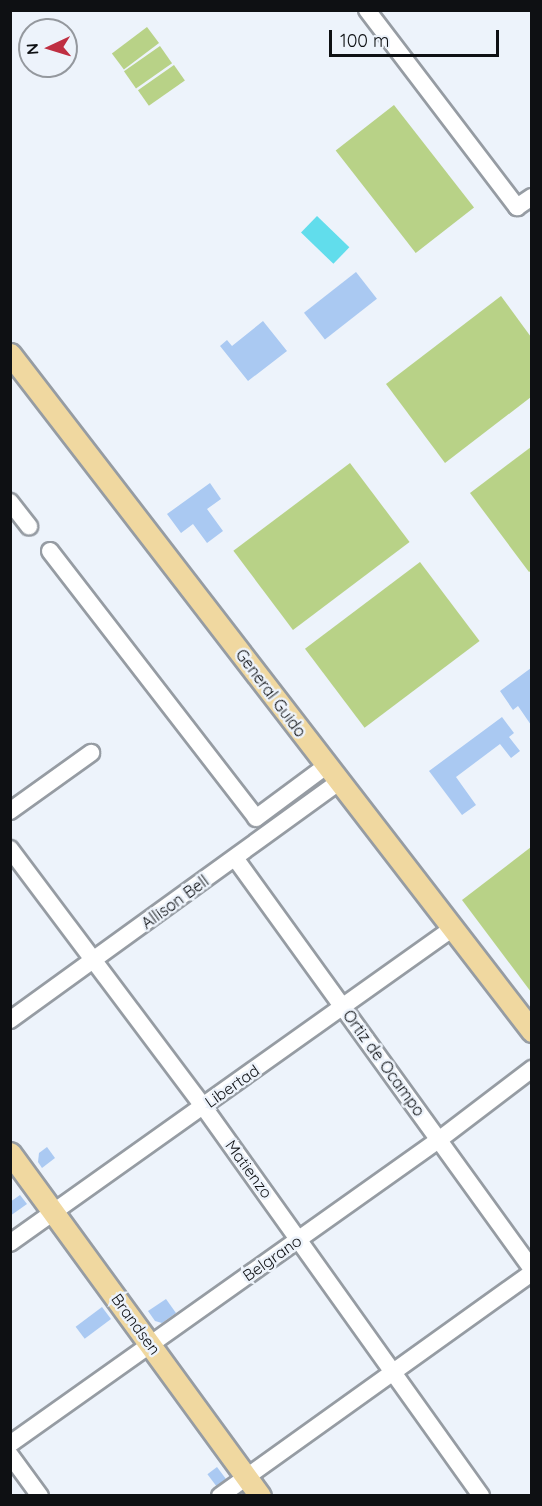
<!DOCTYPE html>
<style>
body{margin:0}
#map{position:relative;width:542px;height:1506px;overflow:hidden;background:#edf3fb;font-family:Quicksand,sans-serif}
div>[style]{position:absolute}
.green>*{inset:0;background:#b8d287;transform-origin:0 0}
.water>*{inset:0;background:#61ddec;transform-origin:0 0}
.building>*{inset:0;background:#aac9f2;transform-origin:0 0}
.roads{filter:drop-shadow(2px 0 #969ca3) drop-shadow(-2px 0 #969ca3) drop-shadow(0 2px #969ca3) drop-shadow(0 -2px #969ca3)}
.minor>*{height:16px;margin:-8px;padding:0 8px;transform-origin:8px;border-radius:8px;background:#fff}
.major>*{height:21px;margin:-10.5px;padding:0 10.5px;transform-origin:10.5px;border-radius:10.5px;background:#f0d8a0}
span{translate:-50% -50%;white-space:nowrap;text-align:center;line-height:1.15;-webkit-text-stroke:5px #edf3fb;paint-order:stroke}
.street-label{font-size:16px;color:#0e1013}
.frame{position:absolute;inset:0;border:12px solid #0e1013;pointer-events:none}
.north{position:absolute;left:18px;top:18px;width:60px;height:60px;box-sizing:border-box;background:#edf3fb;border:2px solid #94989e;border-radius:50%;rotate:266deg;font-size:16px;font-weight:700;line-height:24px;text-align:center;color:#0e1013}
.north::after{content:'';display:block;margin:auto;width:21px;height:27px;background:#bf2f42;clip-path:polygon(50% 0,100% 100%,50% 72%,0 100%)}
.scale{position:absolute;left:329px;top:30px;width:170px;height:27px;box-sizing:border-box;border:3px solid #0e1013;border-top:0;padding-left:8px;font-size:18px;line-height:21px;white-space:nowrap;color:#0e1013;-webkit-text-stroke:4px #edf3fb;paint-order:stroke}
</style>
<div id="map">
<div class="green">
<div style="left:147px;top:27px;width:20px;height:44px;rotate:53deg"></div>
<div style="left:160px;top:46px;width:21px;height:44px;rotate:55deg"></div>
<div style="left:174px;top:65px;width:19px;height:44px;rotate:55deg"></div>
<div style="left:394px;top:105px;width:130px;height:74px;rotate:52deg"></div>
<div style="clip-path:polygon(501px 296px,531px 337px,531px 397px,445px 463px,386px 384px)"></div>
<div style="clip-path:polygon(531px 447px,532px 570px,529px 572px,470px 493px)"></div>
<div style="left:350px;top:463px;width:99px;height:146px;rotate:53deg"></div>
<div style="left:420px;top:562px;width:99px;height:144px;rotate:53deg"></div>
<div style="clip-path:polygon(531px 847px,531px 992px,462px 900px)"></div>
</div>
<div class="water">
<div style="left:317px;top:216px;width:45px;height:23px;rotate:44deg"></div>
</div>
<div class="building">
<div style="left:356px;top:272px;width:34px;height:66px;rotate:52deg"></div>
<div style="clip-path:polygon(263px 321px,287px 351px,248px 381px,220px 346px,227px 340px,232px 346px)"></div>
<div style="clip-path:polygon(210px 483px,221px 499px,207px 509px,223px 531px,207px 543px,193px 524px,181px 533px,167px 514px)"></div>
<div style="clip-path:polygon(531px 668px,531px 725px,518px 706px,513px 710px,500px 691px)"></div>
<div style="clip-path:polygon(502px 717px,514px 733px,509px 737px,520px 751px,511px 758px,500px 744px,456px 777px,476px 805px,462px 815px,429px 771px)"></div>
<div style="clip-path:polygon(47px 1147px,55px 1158px,42px 1168px,38px 1162px,39px 1153px)"></div>
<div style="clip-path:polygon(20px 1195px,27px 1204px,10px 1216px,10px 1202px)"></div>
<div style="clip-path:polygon(166px 1299px,176px 1313px,162px 1323px,155px 1321px,148px 1311px)"></div>
<div style="left:102px;top:1307px;width:15px;height:33px;rotate:53deg"></div>
<div style="left:217px;top:1467px;width:15px;height:12px;rotate:53deg"></div>
</div>
<div class="roads">
<div class="minor">
<div style="left:367px;top:10px;width:248px;rotate:52.7deg"></div>
<div style="left:517px;top:207px;width:18px;rotate:-34deg"></div>
<div style="left:10px;top:502px;width:31px;rotate:52deg"></div>
<div style="left:50px;top:551px;width:337px;rotate:52.3deg"></div>
<div style="left:256px;top:818px;width:87px;rotate:-36.6deg"></div>
<div style="left:10px;top:811px;width:100px;rotate:-35.6deg"></div>
<div style="left:10px;top:849px;width:321px;rotate:53.1deg"></div>
<div style="left:203px;top:1106px;width:479px;rotate:54.5deg"></div>
<div style="left:235px;top:858px;width:507px;rotate:54.15deg"></div>
<div style="left:10px;top:1020px;width:405px;rotate:-35.9deg"></div>
<div style="left:10px;top:1243px;width:544px;rotate:-35.42deg"></div>
<div style="left:10px;top:1444px;width:527px;rotate:-35.35deg"></div>
<div style="left:440px;top:1139px;width:116px;rotate:-37.3deg"></div>
<div style="left:10px;top:1455px;width:51px;rotate:53.8deg"></div>
<div style="left:220px;top:1496px;width:384px;rotate:-35.6deg"></div>
</div>
<div class="major">
<div style="left:10px;top:354px;width:855px;rotate:52.37deg"></div>
<div style="left:10px;top:1153px;width:424px;rotate:53.9deg"></div>
</div>
</div>
<div class="street-label">
<span style="left:271px;top:693px;rotate:53deg">General Guido</span>
<span style="left:175px;top:902px;rotate:-36deg">Allison Bell</span>
<span style="left:384px;top:1063px;rotate:54deg">Ortiz de Ocampo</span>
<span style="left:232px;top:1086px;rotate:-35deg">Libertad</span>
<span style="left:249px;top:1169px;rotate:54deg">Matienzo</span>
<span style="left:272px;top:1258px;rotate:-35deg">Belgrano</span>
<span style="left:136px;top:1324px;rotate:54deg">Brandsen</span>
</div>
<div class="frame"></div>
<div class="north">N</div>
<div class="scale">100 m</div>
</div>
